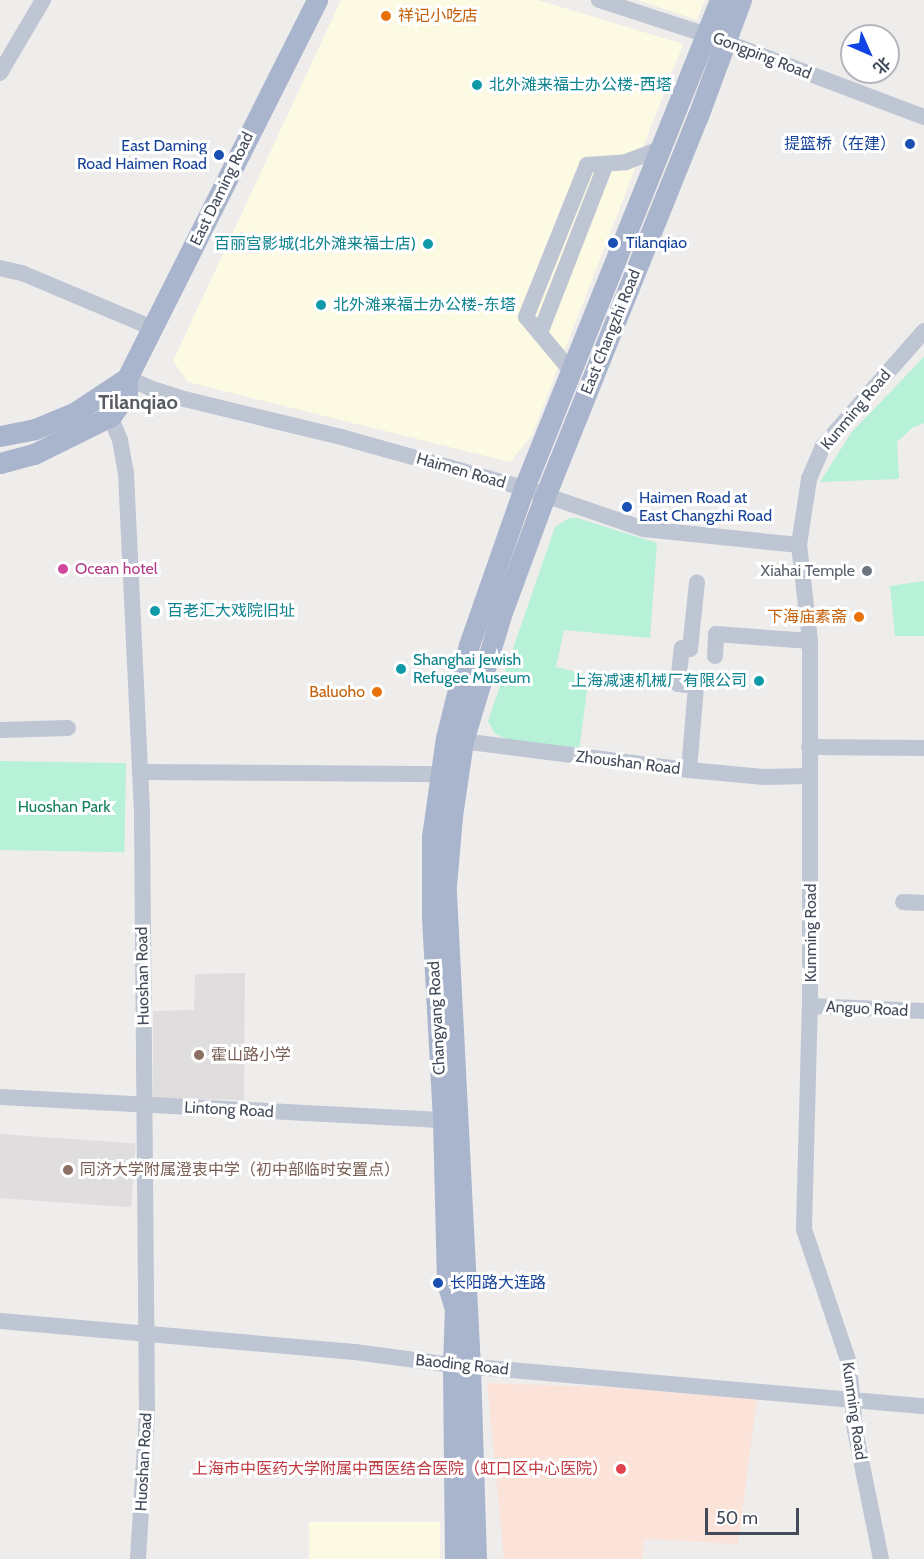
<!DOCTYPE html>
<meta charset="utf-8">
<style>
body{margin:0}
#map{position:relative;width:924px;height:1559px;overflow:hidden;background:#efecec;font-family:Cabin,"Noto Sans SC",sans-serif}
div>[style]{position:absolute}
.commercial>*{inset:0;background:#fcfae2;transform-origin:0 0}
.education>*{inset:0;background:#e0ddde;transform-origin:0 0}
.medical>*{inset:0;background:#fce3d9}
.green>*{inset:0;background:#b6f1d8;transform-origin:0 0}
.minor>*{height:16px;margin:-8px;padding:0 8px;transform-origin:8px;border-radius:8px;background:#bec5d3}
.major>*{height:21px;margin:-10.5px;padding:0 10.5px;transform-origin:10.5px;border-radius:10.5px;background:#a9b4cd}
.dots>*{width:16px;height:16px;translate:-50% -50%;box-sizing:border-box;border:3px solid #fff;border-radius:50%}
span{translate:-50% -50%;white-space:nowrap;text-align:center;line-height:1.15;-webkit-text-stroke:6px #fff;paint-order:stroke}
.food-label{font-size:16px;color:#c56008}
.left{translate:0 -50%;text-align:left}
.right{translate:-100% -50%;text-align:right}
.street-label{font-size:16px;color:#434b5a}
.culture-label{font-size:16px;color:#0d838f}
.transit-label{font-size:16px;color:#164399}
.hotel-label{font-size:16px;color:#b23c85}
.worship-label{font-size:16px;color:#5b616d}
.park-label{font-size:16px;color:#117f5d}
.education-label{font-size:16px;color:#785e54}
.health-label{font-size:16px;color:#be3a42}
.quarter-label{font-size:20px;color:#585b61;font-weight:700}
.north{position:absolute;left:840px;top:24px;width:60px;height:60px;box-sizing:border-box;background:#fff;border:2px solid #b4b7bd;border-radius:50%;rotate:135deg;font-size:16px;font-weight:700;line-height:24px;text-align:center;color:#434b5a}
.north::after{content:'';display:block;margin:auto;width:21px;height:27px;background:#0e43e6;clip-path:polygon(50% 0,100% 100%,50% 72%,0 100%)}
.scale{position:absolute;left:705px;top:1508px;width:94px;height:27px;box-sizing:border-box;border:3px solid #434b5a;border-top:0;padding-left:8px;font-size:18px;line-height:21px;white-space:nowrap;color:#434b5a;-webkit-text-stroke:4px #fff;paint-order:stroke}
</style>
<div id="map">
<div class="commercial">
<div style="clip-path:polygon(341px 0,538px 0,683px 44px,532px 435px,510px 462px,188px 382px,173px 361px)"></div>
<div style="clip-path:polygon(638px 0,705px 0,697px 20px)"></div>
<div style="left:309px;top:1522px;width:131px;height:37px"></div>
</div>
<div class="education">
<div style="clip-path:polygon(245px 973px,244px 1100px,153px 1098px,153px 1011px,194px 1010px,195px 974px)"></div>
<div style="left:0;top:1134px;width:136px;height:64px;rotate:4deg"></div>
</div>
<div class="medical">
<div style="clip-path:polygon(487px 1383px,619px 1388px,757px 1399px,738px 1544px,645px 1539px,642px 1559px,504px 1559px)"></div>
</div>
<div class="green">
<div style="clip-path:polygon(924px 357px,924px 423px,912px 428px,897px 442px,899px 479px,820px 482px,851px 433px)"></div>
<div style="clip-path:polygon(569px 518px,577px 518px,657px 543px,650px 638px,564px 630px,556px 667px,589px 675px,579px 751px,507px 739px,495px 734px,488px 721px,555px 527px)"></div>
<div style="clip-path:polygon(924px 581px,924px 636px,895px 636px,890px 586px)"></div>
<div style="left:0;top:761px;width:126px;height:89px;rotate:1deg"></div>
</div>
<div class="minor">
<div style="left:599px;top:0;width:114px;rotate:18deg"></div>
<div style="left:707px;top:35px;width:232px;rotate:20.7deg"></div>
<div style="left:0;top:73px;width:85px;rotate:-59.5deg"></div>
<div style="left:0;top:268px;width:23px;rotate:13deg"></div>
<div style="left:22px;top:273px;width:142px;rotate:22.8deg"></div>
<div style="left:540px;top:333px;width:181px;rotate:-68.7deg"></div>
<div style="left:571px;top:371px;width:70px;rotate:-129.8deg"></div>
<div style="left:526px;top:317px;width:164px;rotate:-68.1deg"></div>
<div style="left:587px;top:165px;width:39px;rotate:-4deg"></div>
<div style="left:626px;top:162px;width:39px;rotate:-21deg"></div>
<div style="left:127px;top:378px;width:25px;rotate:23deg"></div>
<div style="left:150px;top:388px;width:32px;rotate:18deg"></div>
<div style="left:180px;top:398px;width:166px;rotate:13.6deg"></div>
<div style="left:341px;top:437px;width:190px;rotate:15.6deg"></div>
<div style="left:524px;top:488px;width:127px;rotate:18.9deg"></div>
<div style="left:644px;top:529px;width:156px;rotate:5.9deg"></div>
<div style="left:102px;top:397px;width:47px;rotate:67.3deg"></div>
<div style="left:120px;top:440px;width:34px;rotate:80deg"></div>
<div style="left:126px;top:473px;width:343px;rotate:87.3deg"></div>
<div style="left:142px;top:816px;width:599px;rotate:89.52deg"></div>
<div style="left:147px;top:1415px;width:144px;rotate:93.6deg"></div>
<div style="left:715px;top:656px;width:22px;rotate:-87deg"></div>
<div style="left:716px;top:634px;width:94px;rotate:4.3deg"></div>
<div style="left:0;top:730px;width:68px;rotate:-1.7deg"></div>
<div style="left:454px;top:740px;width:237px;rotate:7.3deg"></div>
<div style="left:689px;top:770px;width:75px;rotate:5.3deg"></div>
<div style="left:764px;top:777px;width:46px;rotate:-1.2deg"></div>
<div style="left:809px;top:747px;width:115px;rotate:0.5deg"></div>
<div style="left:689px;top:770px;width:84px;rotate:-85.2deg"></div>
<div style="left:696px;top:686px;width:18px;rotate:-174deg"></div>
<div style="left:678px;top:684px;width:36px;rotate:-84deg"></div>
<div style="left:682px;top:648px;width:8px;rotate:7deg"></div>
<div style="left:690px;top:649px;width:67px;rotate:-84deg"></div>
<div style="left:140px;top:772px;width:311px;rotate:0.4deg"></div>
<div style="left:903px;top:902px;width:21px;rotate:3deg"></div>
<div style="left:810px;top:1006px;width:114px;rotate:2.5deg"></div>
<div style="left:0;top:1097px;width:455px;rotate:3deg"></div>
<div style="left:0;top:1321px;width:356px;rotate:5deg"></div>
<div style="left:355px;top:1352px;width:99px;rotate:7.6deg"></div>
<div style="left:453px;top:1365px;width:473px;rotate:5deg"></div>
<div style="left:881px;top:1559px;width:132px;rotate:-101.4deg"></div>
<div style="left:855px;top:1430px;width:67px;rotate:-95.1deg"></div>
<div style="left:849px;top:1363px;width:141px;rotate:-108.6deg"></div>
<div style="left:804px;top:1229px;width:223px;rotate:-88.5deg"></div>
<div style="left:810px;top:1006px;width:365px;rotate:-90deg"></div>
<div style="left:810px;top:641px;width:97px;rotate:-96.5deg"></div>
<div style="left:799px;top:545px;width:67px;rotate:-81.4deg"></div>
<div style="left:809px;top:479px;width:36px;rotate:-67deg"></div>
<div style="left:823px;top:446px;width:153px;rotate:-48.7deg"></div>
</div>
<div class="major">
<div style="left:0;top:436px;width:36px;rotate:-11deg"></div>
<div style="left:35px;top:429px;width:42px;rotate:-22.3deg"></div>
<div style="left:74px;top:413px;width:64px;rotate:-33.4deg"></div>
<div style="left:127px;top:378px;width:423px;rotate:-63.3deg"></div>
<div style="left:0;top:463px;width:35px;rotate:-15deg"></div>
<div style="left:34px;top:454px;width:86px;rotate:-26.3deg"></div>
<div style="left:111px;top:416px;width:27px;rotate:-54deg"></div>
<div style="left:127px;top:394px;width:16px;rotate:-90deg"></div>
<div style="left:455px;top:1559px;width:194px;rotate:-90.6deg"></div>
<div style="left:453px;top:1365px;width:56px;rotate:-88deg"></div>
<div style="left:455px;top:1309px;width:28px;rotate:-107deg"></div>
<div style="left:447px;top:1282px;width:162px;rotate:-91.4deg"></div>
<div style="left:443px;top:1120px;width:204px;rotate:-93.1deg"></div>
<div style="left:432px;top:916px;width:79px;rotate:-90deg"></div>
<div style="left:432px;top:837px;width:100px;rotate:-82deg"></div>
<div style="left:446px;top:738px;width:96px;rotate:-76.1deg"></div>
<div style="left:469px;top:645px;width:166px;rotate:-70.7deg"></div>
<div style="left:524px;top:488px;width:526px;rotate:-68.12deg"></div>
<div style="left:476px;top:1559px;width:192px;rotate:-91.8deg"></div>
<div style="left:470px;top:1367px;width:483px;rotate:-92.9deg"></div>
<div style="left:446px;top:885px;width:69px;rotate:-85deg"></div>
<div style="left:452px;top:816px;width:76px;rotate:-81.7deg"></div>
<div style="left:463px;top:741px;width:135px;rotate:-73.2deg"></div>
<div style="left:502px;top:612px;width:124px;rotate:-69.7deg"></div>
<div style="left:545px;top:496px;width:410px;rotate:-68.1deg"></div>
<div style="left:698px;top:116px;width:124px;rotate:-69.7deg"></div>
</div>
<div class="dots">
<div style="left:386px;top:16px;background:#e8710a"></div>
<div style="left:477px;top:85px;background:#0f9aa8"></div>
<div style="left:910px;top:144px;background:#1a4fb4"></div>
<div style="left:219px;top:155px;background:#1a4fb4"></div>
<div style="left:613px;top:243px;background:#1a4fb4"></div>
<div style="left:428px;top:244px;background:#0f9aa8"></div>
<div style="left:321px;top:305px;background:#0f9aa8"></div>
<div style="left:627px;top:507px;background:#1a4fb4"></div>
<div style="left:63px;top:569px;background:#d1479c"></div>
<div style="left:867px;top:571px;background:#6b7280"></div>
<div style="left:155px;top:611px;background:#0f9aa8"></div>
<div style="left:859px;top:617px;background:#e8710a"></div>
<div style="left:401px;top:669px;background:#0f9aa8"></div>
<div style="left:759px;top:681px;background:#0f9aa8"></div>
<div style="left:377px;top:692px;background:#e8710a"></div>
<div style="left:199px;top:1055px;background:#8d6e63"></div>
<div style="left:68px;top:1170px;background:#8d6e63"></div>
<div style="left:438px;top:1283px;background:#1a4fb4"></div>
<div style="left:621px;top:1469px;background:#e0444e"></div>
</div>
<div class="food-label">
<span class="left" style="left:398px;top:16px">祥记小吃店</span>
<span class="right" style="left:847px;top:617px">下海庙素斋</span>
<span class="right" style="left:365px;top:692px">Baluoho</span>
</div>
<div class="street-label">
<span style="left:762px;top:56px;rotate:21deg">Gongping Road</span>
<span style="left:222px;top:189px;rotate:-64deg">East Daming Road</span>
<span style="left:611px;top:332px;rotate:-68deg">East Changzhi Road</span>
<span style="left:856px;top:410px;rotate:-50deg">Kunming Road</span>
<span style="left:461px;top:471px;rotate:16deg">Haimen Road</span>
<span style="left:628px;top:763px;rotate:7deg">Zhoushan Road</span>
<span style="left:811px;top:933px;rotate:-90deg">Kunming Road</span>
<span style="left:143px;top:976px;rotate:-91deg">Huoshan Road</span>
<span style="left:867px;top:1009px;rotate:3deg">Anguo Road</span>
<span style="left:437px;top:1018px;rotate:-93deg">Changyang Road</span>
<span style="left:229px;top:1110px;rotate:3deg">Lintong Road</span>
<span style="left:462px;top:1365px;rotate:6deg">Baoding Road</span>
<span style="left:854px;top:1411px;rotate:82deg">Kunming Road</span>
<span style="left:144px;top:1462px;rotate:-87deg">Huoshan Road</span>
</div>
<div class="culture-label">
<span class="left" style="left:489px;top:85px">北外滩来福士办公楼-西塔</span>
<span class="right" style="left:416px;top:244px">百丽宫影城(北外滩来福士店)</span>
<span class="left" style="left:333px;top:305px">北外滩来福士办公楼-东塔</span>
<span class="left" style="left:167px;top:611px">百老汇大戏院旧址</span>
<span class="left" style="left:413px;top:669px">Shanghai Jewish<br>Refugee Museum</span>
<span class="right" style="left:747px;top:681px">上海减速机械厂有限公司</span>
</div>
<div class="transit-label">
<span class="right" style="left:896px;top:144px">提篮桥（在建）</span>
<span class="right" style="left:207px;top:155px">East Daming<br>Road Haimen Road</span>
<span class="left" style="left:626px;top:243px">Tilanqiao</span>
<span class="left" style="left:639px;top:507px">Haimen Road at<br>East Changzhi Road</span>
<span class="left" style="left:450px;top:1283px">长阳路大连路</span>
</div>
<div class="hotel-label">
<span class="left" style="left:75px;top:569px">Ocean hotel</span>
</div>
<div class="worship-label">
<span class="right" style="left:855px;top:571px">Xiahai Temple</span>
</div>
<div class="park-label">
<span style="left:64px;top:807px">Huoshan Park</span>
</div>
<div class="education-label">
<span class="left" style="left:211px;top:1055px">霍山路小学</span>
<span class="left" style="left:80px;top:1170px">同济大学附属澄衷中学（初中部临时安置点）</span>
</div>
<div class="health-label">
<span class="right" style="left:608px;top:1469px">上海市中医药大学附属中西医结合医院（虹口区中心医院）</span>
</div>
<div class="quarter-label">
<span style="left:138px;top:402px">Tilanqiao</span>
</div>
<div class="north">北</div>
<div class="scale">50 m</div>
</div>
